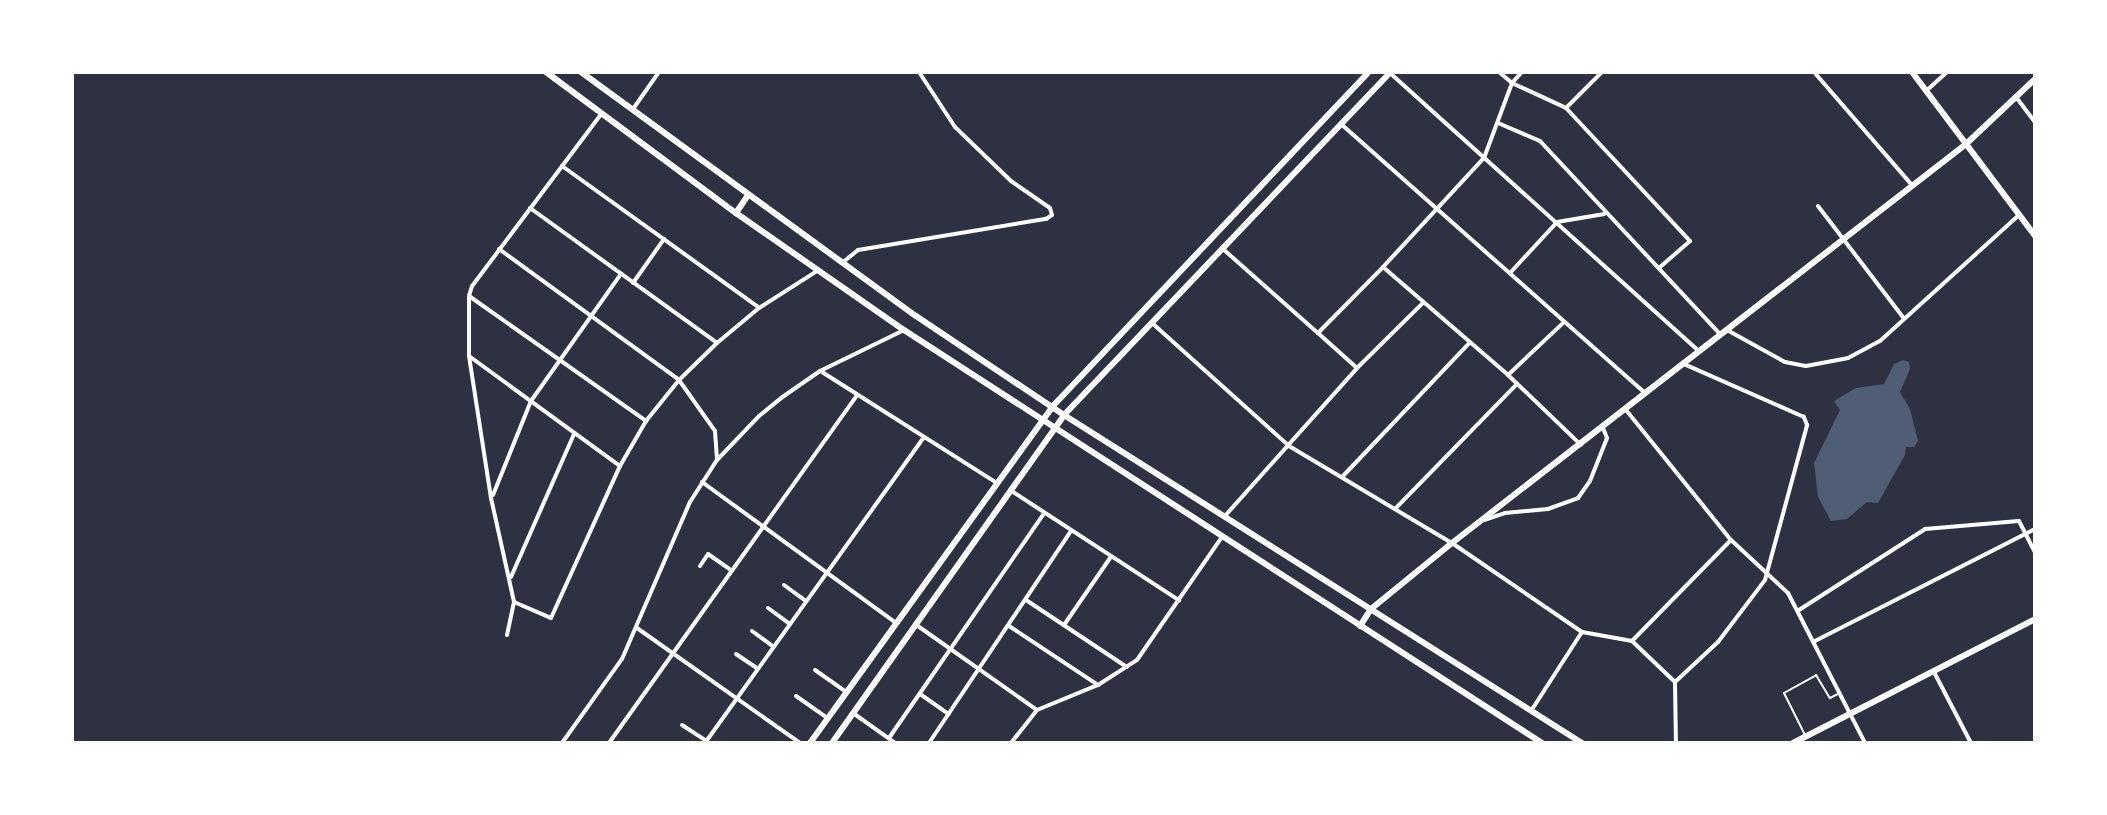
<!DOCTYPE html>
<style>
body{margin:0}
#map{position:relative;width:2107px;height:815px;overflow:hidden;background:#2d3142;font-family:Mulish,sans-serif}
div>[style]{position:absolute}
.water>*{inset:0;background:#4f5d75}
.service>*{height:2px;margin:-1px;padding:0 1px;transform-origin:1px;border-radius:1px;background:#fff}
.minor>*{height:4px;margin:-2px;padding:0 2px;transform-origin:2px;border-radius:2px;background:#fff}
.tertiary>*{height:6px;margin:-3px;padding:0 3px;transform-origin:3px;border-radius:3px;background:#fff}
span{translate:-50% -50%;white-space:nowrap;text-align:center;line-height:1.15;-webkit-text-stroke:8px #fff;paint-order:stroke}
.frame{position:absolute;inset:0;border:74px solid #fff;pointer-events:none}
</style>
<div id="map">
<div class="water">
<div style="clip-path:polygon(1903px 360px,1909px 362px,1910px 369px,1900px 392px,1910px 409px,1918px 441px,1914px 447px,1906px 447px,1905px 455px,1878px 503px,1867px 502px,1847px 519px,1831px 521px,1818px 497px,1814px 463px,1840px 410px,1834px 401px,1856px 388px,1884px 384px,1894px 364px)"></div>
</div>
<div class="service">
<div style="left:1805px;top:735px;width:47px;rotate:-116.6deg"></div>
<div style="left:1784px;top:693px;width:37px;rotate:-29deg"></div>
<div style="left:1816px;top:675px;width:27px;rotate:59deg"></div>
<div style="left:1830px;top:698px;width:9px;rotate:-27deg"></div>
</div>
<div class="minor">
<div style="left:1499px;top:72px;width:17px;rotate:40deg"></div>
<div style="left:1512px;top:83px;width:60px;rotate:24.8deg"></div>
<div style="left:1566px;top:108px;width:182px;rotate:47deg"></div>
<div style="left:1690px;top:241px;width:40px;rotate:139deg"></div>
<div style="left:1814px;top:72px;width:150px;rotate:49.1deg"></div>
<div style="left:1390px;top:73px;width:417px;rotate:42deg"></div>
<div style="left:1926px;top:91px;width:28px;rotate:-42deg"></div>
<div style="left:2016px;top:97px;width:31px;rotate:53deg"></div>
<div style="left:1566px;top:108px;width:51px;rotate:-45deg"></div>
<div style="left:633px;top:109px;width:45px;rotate:-54.9deg"></div>
<div style="left:602px;top:113px;width:216px;rotate:126.9deg"></div>
<div style="left:472px;top:286px;width:10px;rotate:107deg"></div>
<div style="left:469px;top:296px;width:60px;rotate:90deg"></div>
<div style="left:469px;top:356px;width:144px;rotate:81.2deg"></div>
<div style="left:491px;top:498px;width:107px;rotate:77.5deg"></div>
<div style="left:514px;top:602px;width:40px;rotate:23.4deg"></div>
<div style="left:551px;top:618px;width:167px;rotate:-65.6deg"></div>
<div style="left:620px;top:466px;width:52px;rotate:-60deg"></div>
<div style="left:646px;top:421px;width:53px;rotate:-51.2deg"></div>
<div style="left:679px;top:380px;width:53px;rotate:-44.2deg"></div>
<div style="left:717px;top:343px;width:55px;rotate:-39.8deg"></div>
<div style="left:759px;top:308px;width:69px;rotate:-32.5deg"></div>
<div style="left:1498px;top:123px;width:46px;rotate:23.2deg"></div>
<div style="left:1540px;top:141px;width:265px;rotate:47deg"></div>
<div style="left:1341px;top:124px;width:406px;rotate:41.5deg"></div>
<div style="left:562px;top:166px;width:241px;rotate:35.7deg"></div>
<div style="left:1818px;top:206px;width:140px;rotate:52.6deg"></div>
<div style="left:530px;top:208px;width:229px;rotate:35.8deg"></div>
<div style="left:499px;top:249px;width:223px;rotate:36deg"></div>
<div style="left:679px;top:380px;width:62px;rotate:54.8deg"></div>
<div style="left:715px;top:431px;width:28px;rotate:86deg"></div>
<div style="left:1223px;top:249px;width:127px;rotate:41.5deg"></div>
<div style="left:1318px;top:333px;width:93px;rotate:-45.4deg"></div>
<div style="left:1383px;top:267px;width:165px;rotate:40.8deg"></div>
<div style="left:1508px;top:375px;width:101px;rotate:43.8deg"></div>
<div style="left:842px;top:263px;width:21px;rotate:-39deg"></div>
<div style="left:858px;top:250px;width:191px;rotate:-9.4deg"></div>
<div style="left:1046px;top:219px;width:7px;rotate:-34deg"></div>
<div style="left:1052px;top:215px;width:7px;rotate:-106deg"></div>
<div style="left:1050px;top:208px;width:47px;rotate:-145.3deg"></div>
<div style="left:1011px;top:181px;width:78px;rotate:-136deg"></div>
<div style="left:955px;top:127px;width:66px;rotate:-123.2deg"></div>
<div style="left:1383px;top:267px;width:149px;rotate:-47.2deg"></div>
<div style="left:1484px;top:158px;width:80px;rotate:-69.5deg"></div>
<div style="left:1512px;top:83px;width:15px;rotate:-48deg"></div>
<div style="left:1510px;top:273px;width:69px;rotate:-47.3deg"></div>
<div style="left:1557px;top:222px;width:48px;rotate:-9.7deg"></div>
<div style="left:633px;top:283px;width:54px;rotate:-54.8deg"></div>
<div style="left:469px;top:296px;width:217px;rotate:35.2deg"></div>
<div style="left:1152px;top:323px;width:184px;rotate:41.9deg"></div>
<div style="left:1289px;top:446px;width:190px;rotate:30.8deg"></div>
<div style="left:1452px;top:543px;width:158px;rotate:34.4deg"></div>
<div style="left:1582px;top:632px;width:51px;rotate:10.2deg"></div>
<div style="left:1632px;top:641px;width:59px;rotate:43.6deg"></div>
<div style="left:1675px;top:682px;width:61px;rotate:89.1deg"></div>
<div style="left:1727px;top:330px;width:66px;rotate:28.9deg"></div>
<div style="left:1785px;top:362px;width:21px;rotate:11deg"></div>
<div style="left:1806px;top:366px;width:43px;rotate:-10.8deg"></div>
<div style="left:1848px;top:358px;width:36px;rotate:-28deg"></div>
<div style="left:1880px;top:341px;width:188px;rotate:-42.2deg"></div>
<div style="left:1318px;top:333px;width:52px;rotate:41.9deg"></div>
<div style="left:469px;top:356px;width:187px;rotate:36.1deg"></div>
<div style="left:822px;top:372px;width:205px;rotate:32.4deg"></div>
<div style="left:1508px;top:375px;width:77px;rotate:-43.4deg"></div>
<div style="left:1626px;top:410px;width:167px;rotate:51.1deg"></div>
<div style="left:1731px;top:540px;width:78px;rotate:42.9deg"></div>
<div style="left:1788px;top:593px;width:169px;rotate:62.8deg"></div>
<div style="left:1343px;top:476px;width:183px;rotate:-46.5deg"></div>
<div style="left:702px;top:482px;width:238px;rotate:36deg"></div>
<div style="left:1010px;top:490px;width:202px;rotate:33.1deg"></div>
<div style="left:493px;top:495px;width:101px;rotate:-68deg"></div>
<div style="left:531px;top:401px;width:156px;rotate:-54.7deg"></div>
<div style="left:1395px;top:509px;width:173px;rotate:-45.7deg"></div>
<div style="left:1224px;top:517px;width:200px;rotate:-48.2deg"></div>
<div style="left:1357px;top:368px;width:93px;rotate:-44.6deg"></div>
<div style="left:1484px;top:520px;width:22px;rotate:-18deg"></div>
<div style="left:1505px;top:513px;width:43px;rotate:-5.3deg"></div>
<div style="left:1548px;top:509px;width:32px;rotate:-20deg"></div>
<div style="left:1578px;top:498px;width:21px;rotate:-55deg"></div>
<div style="left:1590px;top:481px;width:46px;rotate:-68.4deg"></div>
<div style="left:1607px;top:438px;width:11px;rotate:-112deg"></div>
<div style="left:700px;top:566px;width:14px;rotate:-56deg"></div>
<div style="left:708px;top:554px;width:29px;rotate:35deg"></div>
<div style="left:511px;top:577px;width:156px;rotate:-66.2deg"></div>
<div style="left:784px;top:585px;width:26px;rotate:36deg"></div>
<div style="left:1026px;top:600px;width:121px;rotate:33.6deg"></div>
<div style="left:768px;top:608px;width:26px;rotate:36deg"></div>
<div style="left:1799px;top:610px;width:150px;rotate:-32.7deg"></div>
<div style="left:1925px;top:529px;width:94px;rotate:-4.9deg"></div>
<div style="left:2019px;top:521px;width:36px;rotate:63deg"></div>
<div style="left:915px;top:624px;width:149px;rotate:35.2deg"></div>
<div style="left:1064px;top:625px;width:81px;rotate:-55.5deg"></div>
<div style="left:1009px;top:626px;width:107px;rotate:33.5deg"></div>
<div style="left:637px;top:628px;width:199px;rotate:35.2deg"></div>
<div style="left:752px;top:631px;width:26px;rotate:36deg"></div>
<div style="left:507px;top:635px;width:34px;rotate:-78deg"></div>
<div style="left:1632px;top:641px;width:141px;rotate:-45.6deg"></div>
<div style="left:1815px;top:641px;width:247px;rotate:-27deg"></div>
<div style="left:736px;top:654px;width:25px;rotate:34deg"></div>
<div style="left:815px;top:670px;width:38px;rotate:35deg"></div>
<div style="left:1934px;top:672px;width:80px;rotate:62.5deg"></div>
<div style="left:1675px;top:682px;width:59px;rotate:-42.9deg"></div>
<div style="left:1718px;top:642px;width:78px;rotate:-52.8deg"></div>
<div style="left:1765px;top:580px;width:161px;rotate:-74.8deg"></div>
<div style="left:1807px;top:425px;width:9px;rotate:-111deg"></div>
<div style="left:1804px;top:417px;width:131px;rotate:-156.2deg"></div>
<div style="left:920px;top:694px;width:35px;rotate:35deg"></div>
<div style="left:796px;top:696px;width:39px;rotate:35deg"></div>
<div style="left:1531px;top:711px;width:94px;rotate:-57.2deg"></div>
<div style="left:853px;top:713px;width:52px;rotate:35.5deg"></div>
<div style="left:682px;top:725px;width:30px;rotate:33deg"></div>
<div style="left:889px;top:738px;width:273px;rotate:-55.4deg"></div>
<div style="left:562px;top:743px;width:103px;rotate:-54.5deg"></div>
<div style="left:622px;top:659px;width:171px;rotate:-66.6deg"></div>
<div style="left:690px;top:502px;width:50px;rotate:-57.3deg"></div>
<div style="left:717px;top:460px;width:61px;rotate:-46.3deg"></div>
<div style="left:759px;top:416px;width:28px;rotate:-39deg"></div>
<div style="left:781px;top:398px;width:47px;rotate:-34.7deg"></div>
<div style="left:820px;top:371px;width:93px;rotate:-26deg"></div>
<div style="left:609px;top:743px;width:427px;rotate:-54.5deg"></div>
<div style="left:705px;top:743px;width:376px;rotate:-54.4deg"></div>
<div style="left:929px;top:743px;width:255px;rotate:-56.2deg"></div>
<div style="left:1011px;top:743px;width:42px;rotate:-51.8deg"></div>
<div style="left:1037px;top:710px;width:66px;rotate:-22.3deg"></div>
<div style="left:1098px;top:685px;width:46px;rotate:-32.7deg"></div>
<div style="left:1137px;top:660px;width:150px;rotate:-55.4deg"></div>
</div>
<div class="tertiary">
<div style="left:546px;top:72px;width:237px;rotate:36.6deg"></div>
<div style="left:736px;top:213px;width:205px;rotate:34.9deg"></div>
<div style="left:904px;top:330px;width:760px;rotate:32.92deg"></div>
<div style="left:581px;top:72px;width:414px;rotate:36.1deg"></div>
<div style="left:916px;top:316px;width:178px;rotate:33.8deg"></div>
<div style="left:1064px;top:415px;width:613px;rotate:32.34deg"></div>
<div style="left:1912px;top:72px;width:205px;rotate:53.1deg"></div>
<div style="left:736px;top:213px;width:22px;rotate:-56deg"></div>
<div style="left:1360px;top:626px;width:20px;rotate:-57deg"></div>
<div style="left:1371px;top:609px;width:104px;rotate:-39.2deg"></div>
<div style="left:1452px;top:543px;width:651px;rotate:-37.82deg"></div>
<div style="left:1966px;top:144px;width:95px;rotate:-43.3deg"></div>
<div style="left:810px;top:743px;width:414px;rotate:-54.2deg"></div>
<div style="left:1052px;top:407px;width:461px;rotate:-46.6deg"></div>
<div style="left:832px;top:743px;width:402px;rotate:-54.7deg"></div>
<div style="left:1064px;top:415px;width:474px;rotate:-46.4deg"></div>
<div style="left:1793px;top:743px;width:272px;rotate:-27.1deg"></div>
</div>
<div class="frame"></div>
</div>
